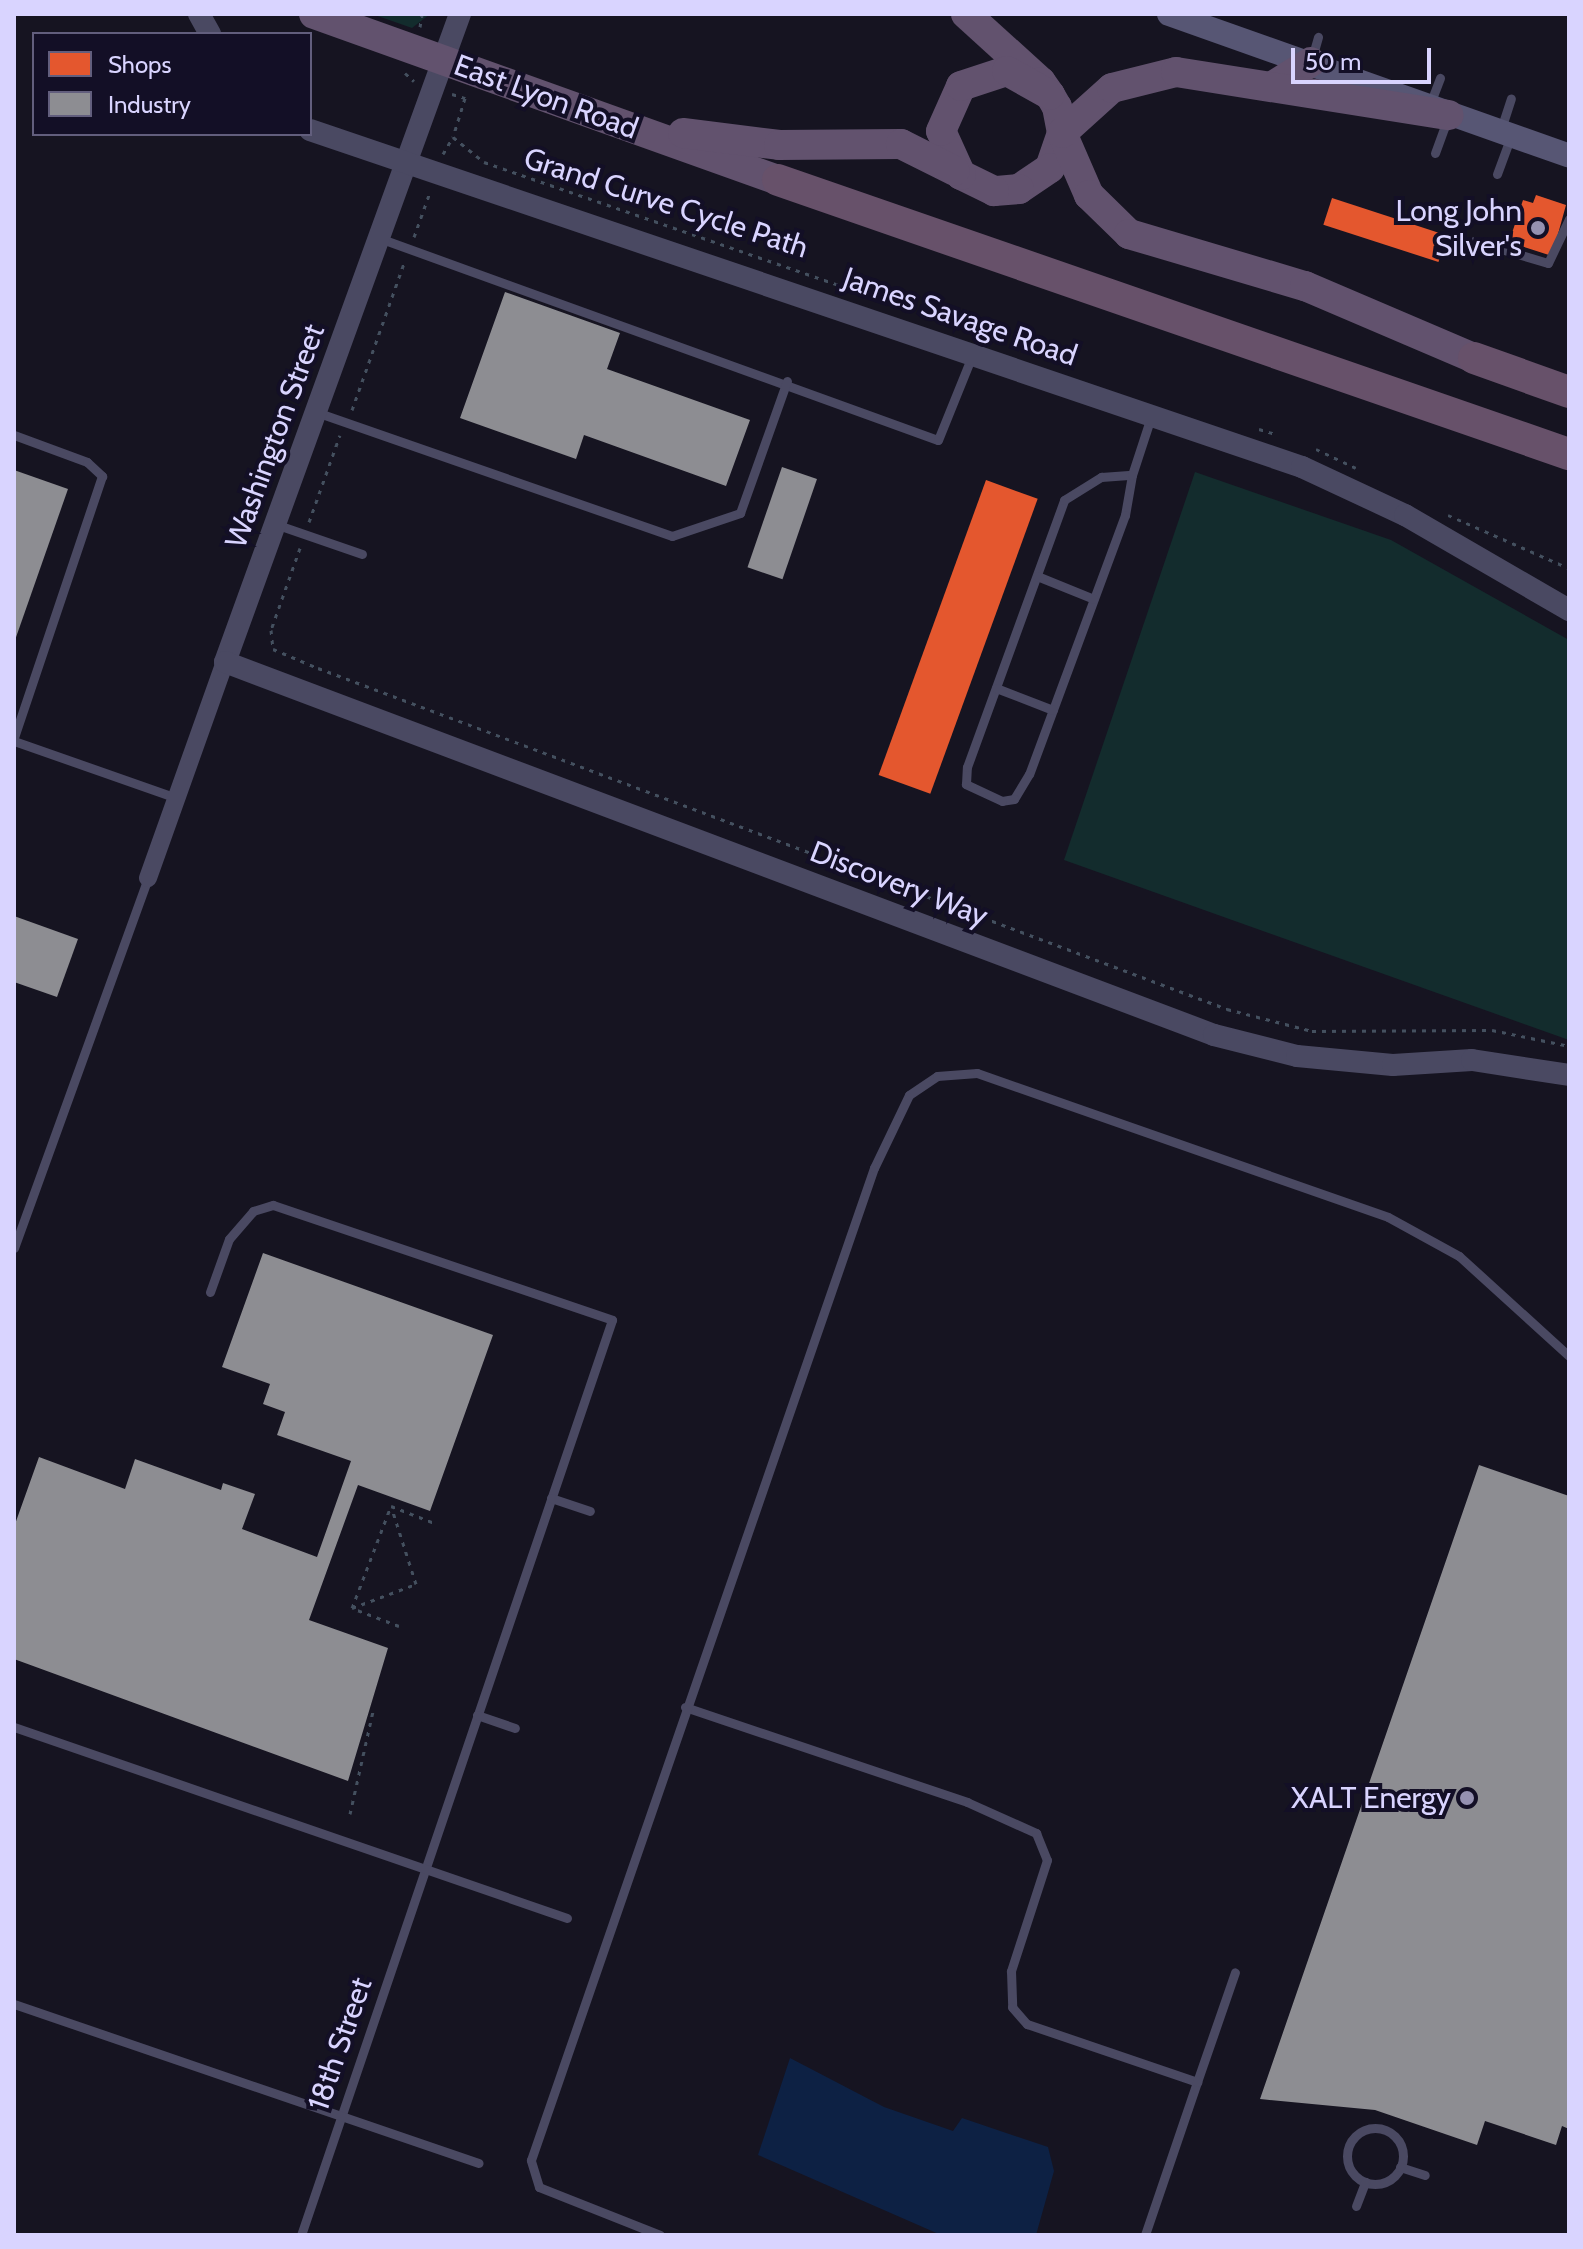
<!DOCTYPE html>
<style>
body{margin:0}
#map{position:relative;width:1583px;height:2249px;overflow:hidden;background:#161421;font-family:Cabin,sans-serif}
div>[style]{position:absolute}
.green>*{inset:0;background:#132c2d}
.water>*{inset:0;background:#0d2144}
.shops>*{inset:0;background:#e4572e;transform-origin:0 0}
.industry>*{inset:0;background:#8d8d92;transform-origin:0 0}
.path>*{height:3px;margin-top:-1.5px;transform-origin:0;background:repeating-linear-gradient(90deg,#44505f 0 4px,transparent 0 10px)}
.service>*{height:9px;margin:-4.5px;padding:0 4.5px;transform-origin:4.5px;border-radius:4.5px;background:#4a4962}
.service>.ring{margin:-4.5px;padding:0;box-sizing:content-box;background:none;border:9px solid #4a4962;border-radius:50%}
.minor>*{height:18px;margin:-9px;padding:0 9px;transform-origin:9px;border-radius:9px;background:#4a4962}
.tertiary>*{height:22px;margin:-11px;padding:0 11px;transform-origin:11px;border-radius:11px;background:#4a4962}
.secondary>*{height:24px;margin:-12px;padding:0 12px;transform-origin:12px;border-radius:12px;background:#575674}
.trunk>*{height:30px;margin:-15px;padding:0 15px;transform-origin:15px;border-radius:15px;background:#62526e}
.motorway>*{height:32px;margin:-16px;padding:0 16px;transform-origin:16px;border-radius:16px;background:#67516a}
.dots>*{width:22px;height:22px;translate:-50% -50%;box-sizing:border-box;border:4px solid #130f26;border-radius:50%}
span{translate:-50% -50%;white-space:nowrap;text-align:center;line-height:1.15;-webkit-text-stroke:8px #130f26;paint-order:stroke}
.street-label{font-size:30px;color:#d9d4ff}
.poi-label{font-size:30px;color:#d9d4ff}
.right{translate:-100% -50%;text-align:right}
.frame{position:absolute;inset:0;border:16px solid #d9d4ff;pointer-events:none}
.legend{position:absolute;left:32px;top:32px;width:280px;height:104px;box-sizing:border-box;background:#130f26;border:2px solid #625e7d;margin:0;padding:10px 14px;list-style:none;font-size:24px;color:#d9d4ff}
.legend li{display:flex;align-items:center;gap:16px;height:40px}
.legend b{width:40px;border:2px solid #625e7d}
.scale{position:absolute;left:1291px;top:48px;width:140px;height:36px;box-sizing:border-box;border:4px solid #d9d4ff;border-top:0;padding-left:10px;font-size:24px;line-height:28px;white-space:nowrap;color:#d9d4ff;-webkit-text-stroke:6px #130f26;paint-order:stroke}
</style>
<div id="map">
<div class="green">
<div style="clip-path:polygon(372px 14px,430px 14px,412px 28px)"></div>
<div style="clip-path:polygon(1195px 472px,1391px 540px,1569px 640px,1569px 1040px,1064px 860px)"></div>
</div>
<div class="water">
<div style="clip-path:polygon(790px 2058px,884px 2107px,953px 2131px,962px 2118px,1048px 2147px,1054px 2171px,1036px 2235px,941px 2235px,758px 2155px)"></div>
</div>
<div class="shops">
<div style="clip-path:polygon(1536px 195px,1566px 205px,1552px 256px,1509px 242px,1523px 200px,1533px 203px)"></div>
<div style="left:1332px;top:198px;width:121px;height:28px;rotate:18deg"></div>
<div style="left:986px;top:480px;width:55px;height:314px;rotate:20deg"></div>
</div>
<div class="industry">
<div style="clip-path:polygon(505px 292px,620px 333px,607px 369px,750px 420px,726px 486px,584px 435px,576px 459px,460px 418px)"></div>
<div style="left:782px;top:467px;width:37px;height:106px;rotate:19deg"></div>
<div style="clip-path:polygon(14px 470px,68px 489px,14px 643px)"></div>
<div style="clip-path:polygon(14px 916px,78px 939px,57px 997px,14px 982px)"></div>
<div style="clip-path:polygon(263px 1253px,493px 1335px,430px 1511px,358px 1485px,309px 1620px,388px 1648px,348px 1781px,14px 1659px,14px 1527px,39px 1457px,125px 1489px,135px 1459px,221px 1490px,223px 1483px,255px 1494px,242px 1529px,317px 1557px,351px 1461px,277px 1435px,285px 1412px,263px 1404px,270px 1384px,222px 1367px)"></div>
<div style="clip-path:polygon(1479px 1465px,1569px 1496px,1569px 2129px,1562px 2126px,1556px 2145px,1485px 2121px,1477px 2145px,1375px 2110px,1260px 2099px)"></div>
</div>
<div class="path">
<div style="left:420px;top:27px;width:13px;rotate:-81deg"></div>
<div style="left:405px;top:73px;width:12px;rotate:42deg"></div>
<div style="left:452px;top:94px;width:14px;rotate:17deg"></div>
<div style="left:465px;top:98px;width:41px;rotate:107.1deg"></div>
<div style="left:453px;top:137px;width:40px;rotate:39deg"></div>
<div style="left:484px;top:162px;width:552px;rotate:19.12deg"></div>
<div style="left:443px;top:154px;width:20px;rotate:-60deg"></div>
<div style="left:414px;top:237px;width:48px;rotate:-70.4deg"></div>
<div style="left:352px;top:410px;width:156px;rotate:-70.5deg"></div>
<div style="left:1259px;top:429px;width:17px;rotate:17deg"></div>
<div style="left:1316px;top:449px;width:44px;rotate:25.4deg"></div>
<div style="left:1448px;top:515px;width:132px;rotate:23.7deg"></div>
<div style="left:309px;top:522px;width:92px;rotate:-70.4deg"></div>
<div style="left:300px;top:548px;width:87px;rotate:109.5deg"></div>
<div style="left:271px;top:630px;width:19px;rotate:84deg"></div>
<div style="left:273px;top:649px;width:49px;rotate:22.9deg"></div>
<div style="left:318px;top:668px;width:971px;rotate:20.56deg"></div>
<div style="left:1227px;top:1009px;width:88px;rotate:14.5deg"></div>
<div style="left:1312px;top:1031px;width:180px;rotate:-0.3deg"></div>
<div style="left:1492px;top:1030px;width:79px;rotate:11.7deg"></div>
<div style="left:352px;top:1608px;width:68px;rotate:-20.6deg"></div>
<div style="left:416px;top:1584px;width:79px;rotate:-107.7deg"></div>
<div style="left:399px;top:1626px;width:50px;rotate:-159deg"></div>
<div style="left:352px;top:1608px;width:109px;rotate:-69.1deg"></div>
<div style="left:391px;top:1506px;width:49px;rotate:21.4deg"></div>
<div style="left:350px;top:1814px;width:106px;rotate:-77.4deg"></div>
</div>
<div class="service">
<div style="left:1312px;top:58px;width:22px;rotate:-74deg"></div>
<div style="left:1430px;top:104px;width:28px;rotate:-69deg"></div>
<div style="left:1501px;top:129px;width:32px;rotate:-72deg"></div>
<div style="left:1435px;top:153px;width:37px;rotate:-70deg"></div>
<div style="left:1497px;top:174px;width:40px;rotate:-69.8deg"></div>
<div style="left:379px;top:238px;width:594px;rotate:19.87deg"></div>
<div style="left:938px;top:440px;width:91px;rotate:-68deg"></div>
<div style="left:1474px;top:241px;width:77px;rotate:16.6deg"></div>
<div style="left:1548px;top:263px;width:49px;rotate:-64.5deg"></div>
<div style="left:316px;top:412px;width:377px;rotate:19.2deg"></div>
<div style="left:672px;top:536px;width:72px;rotate:-18.7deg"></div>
<div style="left:740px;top:513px;width:140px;rotate:-70.4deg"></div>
<div style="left:14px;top:435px;width:78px;rotate:20.3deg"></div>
<div style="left:87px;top:462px;width:21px;rotate:43deg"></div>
<div style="left:102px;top:476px;width:276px;rotate:108.6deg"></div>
<div style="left:1132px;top:475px;width:41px;rotate:99.9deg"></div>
<div style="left:1125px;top:515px;width:276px;rotate:110.3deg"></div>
<div style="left:1029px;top:774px;width:29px;rotate:121deg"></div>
<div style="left:1014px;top:799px;width:12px;rotate:171deg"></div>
<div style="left:1002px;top:801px;width:40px;rotate:-155deg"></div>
<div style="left:966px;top:784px;width:17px;rotate:-87deg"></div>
<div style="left:967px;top:767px;width:284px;rotate:-70deg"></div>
<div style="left:1064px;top:500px;width:44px;rotate:-31.9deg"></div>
<div style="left:1101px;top:477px;width:31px;rotate:-4deg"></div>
<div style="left:1132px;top:475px;width:61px;rotate:-71.9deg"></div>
<div style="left:275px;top:524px;width:92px;rotate:19deg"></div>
<div style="left:1037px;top:576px;width:61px;rotate:22deg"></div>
<div style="left:996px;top:688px;width:61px;rotate:21.1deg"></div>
<div style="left:14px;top:741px;width:173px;rotate:19.3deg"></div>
<div style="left:14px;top:1248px;width:394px;rotate:-70.1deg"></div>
<div style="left:210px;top:1292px;width:56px;rotate:-70.3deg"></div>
<div style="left:229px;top:1239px;width:37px;rotate:-49deg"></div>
<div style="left:253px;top:1211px;width:21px;rotate:-17deg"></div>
<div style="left:273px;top:1205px;width:358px;rotate:18.7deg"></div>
<div style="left:612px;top:1320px;width:966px;rotate:108.77deg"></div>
<div style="left:551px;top:1498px;width:41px;rotate:18.4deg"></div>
<div style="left:685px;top:1707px;width:298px;rotate:18.6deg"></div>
<div style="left:967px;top:1802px;width:76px;rotate:24.2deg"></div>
<div style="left:1036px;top:1833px;width:29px;rotate:68deg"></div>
<div style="left:1047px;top:1860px;width:117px;rotate:108deg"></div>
<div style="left:1011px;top:1971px;width:36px;rotate:88deg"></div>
<div style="left:1012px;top:2007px;width:23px;rotate:49deg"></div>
<div style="left:1027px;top:2024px;width:180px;rotate:18.8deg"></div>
<div style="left:1197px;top:2082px;width:162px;rotate:108.8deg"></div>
<div style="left:477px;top:1715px;width:40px;rotate:18.9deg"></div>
<div style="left:14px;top:1727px;width:585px;rotate:19.05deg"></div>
<div style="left:14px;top:2004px;width:491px;rotate:18.9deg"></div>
<div style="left:1197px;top:2082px;width:116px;rotate:-70.9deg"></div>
<div class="ring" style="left:1347px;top:2128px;width:47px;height:47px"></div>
<div style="left:1400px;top:2167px;width:26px;rotate:18deg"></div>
<div style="left:1356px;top:2206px;width:26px;rotate:-69deg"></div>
<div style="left:660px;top:2235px;width:130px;rotate:-158.4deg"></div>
<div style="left:539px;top:2187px;width:28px;rotate:-107deg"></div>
<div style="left:531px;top:2160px;width:1050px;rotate:-70.93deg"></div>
<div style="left:874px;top:1168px;width:81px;rotate:-64.4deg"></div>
<div style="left:909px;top:1095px;width:34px;rotate:-34deg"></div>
<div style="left:937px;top:1076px;width:40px;rotate:-4.3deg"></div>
<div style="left:977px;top:1073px;width:435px;rotate:19.3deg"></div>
<div style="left:1388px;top:1217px;width:81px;rotate:28.8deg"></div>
<div style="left:1459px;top:1256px;width:149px;rotate:42.3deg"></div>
</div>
<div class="minor">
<div style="left:148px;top:878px;width:229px;rotate:-70.4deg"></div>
</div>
<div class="tertiary">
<div style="left:199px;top:14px;width:23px;rotate:61deg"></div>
<div style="left:460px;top:14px;width:689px;rotate:109.93deg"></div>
<div style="left:225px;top:662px;width:1057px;rotate:20.66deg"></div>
<div style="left:1214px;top:1035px;width:86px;rotate:14.2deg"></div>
<div style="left:1297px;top:1056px;width:96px;rotate:5.4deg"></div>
<div style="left:1393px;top:1065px;width:79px;rotate:-3.6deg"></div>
<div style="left:1472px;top:1060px;width:98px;rotate:8.8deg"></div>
<div style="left:310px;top:130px;width:1048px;rotate:18.76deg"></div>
<div style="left:1302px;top:467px;width:114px;rotate:25deg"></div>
<div style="left:1405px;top:515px;width:190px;rotate:30.1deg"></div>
</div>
<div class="secondary">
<div style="left:1169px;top:14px;width:424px;rotate:19.5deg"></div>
</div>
<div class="trunk">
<div style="left:314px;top:14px;width:493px;rotate:19.7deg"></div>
<div style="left:966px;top:14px;width:101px;rotate:42.2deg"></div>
<div style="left:1041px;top:82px;width:16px;rotate:55deg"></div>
<div style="left:1050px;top:95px;width:14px;rotate:60deg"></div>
<div style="left:1057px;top:107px;width:26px;rotate:79deg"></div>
<div style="left:1062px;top:133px;width:37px;rotate:109deg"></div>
<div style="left:1050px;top:168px;width:37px;rotate:146deg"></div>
<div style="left:1019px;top:189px;width:25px;rotate:175deg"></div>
<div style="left:994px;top:191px;width:37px;rotate:-154deg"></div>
<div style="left:961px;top:175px;width:48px;rotate:-114.4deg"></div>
<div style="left:941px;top:131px;width:49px;rotate:-66deg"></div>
<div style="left:961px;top:86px;width:48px;rotate:-18.1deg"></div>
<div style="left:1007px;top:71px;width:49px;rotate:29.2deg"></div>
<div style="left:1276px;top:84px;width:41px;rotate:-32.2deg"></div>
<div style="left:683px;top:133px;width:97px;rotate:7.1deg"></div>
<div style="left:779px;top:145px;width:122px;rotate:-0.5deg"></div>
<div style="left:901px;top:144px;width:60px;rotate:26.6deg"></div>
<div style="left:1062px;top:133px;width:68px;rotate:66.5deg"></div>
<div style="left:1089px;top:195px;width:56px;rotate:44.3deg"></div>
<div style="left:1129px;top:234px;width:184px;rotate:16.5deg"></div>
<div style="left:1305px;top:286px;width:184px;rotate:23.1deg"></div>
<div style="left:1062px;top:133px;width:67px;rotate:-42deg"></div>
<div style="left:1112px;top:88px;width:66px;rotate:-14deg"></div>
<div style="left:1176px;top:72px;width:276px;rotate:9deg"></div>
</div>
<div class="motorway">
<div style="left:778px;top:180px;width:837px;rotate:19.11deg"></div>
<div style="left:1474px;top:358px;width:101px;rotate:19.7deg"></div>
</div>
<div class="dots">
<div style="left:1538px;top:228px;background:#9591b1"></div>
<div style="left:1467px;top:1798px;background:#9591b1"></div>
</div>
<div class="street-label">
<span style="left:546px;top:97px;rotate:20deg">East Lyon Road</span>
<span style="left:666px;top:203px;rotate:18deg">Grand Curve Cycle Path</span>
<span style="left:960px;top:317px;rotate:19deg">James Savage Road</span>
<span style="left:275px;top:436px;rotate:-70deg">Washington Street</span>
<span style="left:899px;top:884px;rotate:21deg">Discovery Way</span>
<span style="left:340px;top:2044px;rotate:-71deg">18th Street</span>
</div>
<div class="poi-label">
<span class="right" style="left:1522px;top:228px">Long John<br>Silver's</span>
<span class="right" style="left:1451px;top:1798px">XALT Energy</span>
</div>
<div class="frame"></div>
<ul class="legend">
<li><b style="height:22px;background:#e4572e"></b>Shops</li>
<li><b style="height:22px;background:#8d8d92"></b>Industry</li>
</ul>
<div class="scale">50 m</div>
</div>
